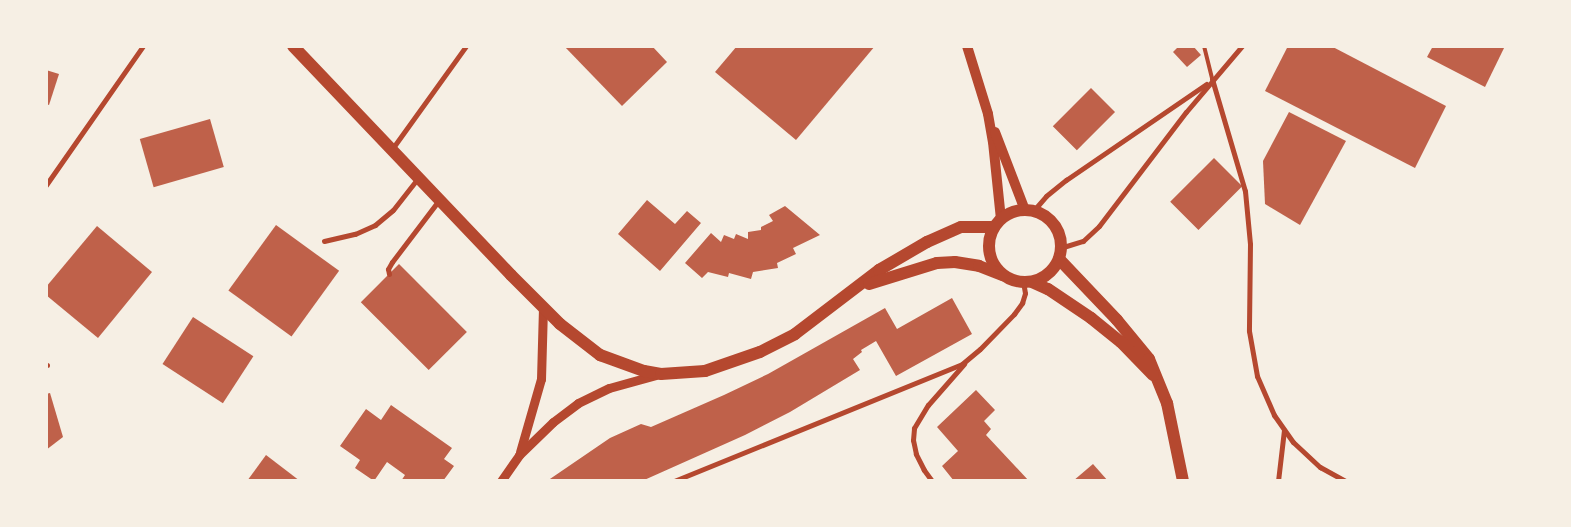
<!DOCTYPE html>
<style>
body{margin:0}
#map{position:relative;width:1571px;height:527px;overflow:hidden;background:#f6efe4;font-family:"PT Sans Narrow",sans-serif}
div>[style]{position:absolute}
.building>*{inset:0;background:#bf614a;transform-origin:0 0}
.service>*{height:4px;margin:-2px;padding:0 2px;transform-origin:2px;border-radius:2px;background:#b5482f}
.minor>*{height:5px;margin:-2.5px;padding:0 2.5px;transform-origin:2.5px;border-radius:2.5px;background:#b5482f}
.tertiary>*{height:9px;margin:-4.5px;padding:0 4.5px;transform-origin:4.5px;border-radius:4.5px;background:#b5482f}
.secondary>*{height:10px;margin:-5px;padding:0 5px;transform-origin:5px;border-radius:5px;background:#b5482f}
.primary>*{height:12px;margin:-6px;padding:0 6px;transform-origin:6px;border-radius:6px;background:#b5482f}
.primary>.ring{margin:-6px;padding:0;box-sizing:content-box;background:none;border:12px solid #b5482f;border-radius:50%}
span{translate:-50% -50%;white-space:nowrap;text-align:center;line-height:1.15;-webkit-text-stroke:4px #f6efe4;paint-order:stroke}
.frame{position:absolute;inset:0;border:48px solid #f6efe4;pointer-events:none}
</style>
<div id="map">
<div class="building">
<div style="clip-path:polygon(564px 46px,652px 46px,667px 62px,622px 106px)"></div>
<div style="clip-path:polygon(737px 46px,875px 46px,796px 140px,715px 72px)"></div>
<div style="clip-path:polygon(1179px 46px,1193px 46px,1201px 55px,1187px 67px,1173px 52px)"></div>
<div style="clip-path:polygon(1288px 46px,1331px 46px,1446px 106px,1415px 168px,1265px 91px)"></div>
<div style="clip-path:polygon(1433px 46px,1505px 46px,1485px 87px,1427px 57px)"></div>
<div style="clip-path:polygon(46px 70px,59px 74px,49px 105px,46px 104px)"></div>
<div style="left:1091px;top:88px;width:34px;height:54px;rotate:45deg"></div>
<div style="clip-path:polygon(1289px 112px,1346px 141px,1300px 225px,1265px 204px,1263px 161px)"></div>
<div style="left:210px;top:119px;width:50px;height:73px;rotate:74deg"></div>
<div style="left:1214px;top:158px;width:40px;height:62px;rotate:45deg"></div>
<div style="clip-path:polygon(647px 200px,675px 224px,687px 211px,701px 223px,660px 271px,618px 234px)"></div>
<div style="clip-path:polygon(785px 206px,820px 235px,793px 248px,796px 254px,777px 263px,778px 268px,753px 272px,751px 279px,729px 273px,728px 277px,708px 272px,702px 278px,685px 263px,711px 233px,721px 242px,724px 235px,734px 239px,736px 234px,748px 239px,748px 232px,761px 230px,761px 227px,773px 221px,769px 215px)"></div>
<div style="left:276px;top:225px;width:78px;height:81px;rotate:36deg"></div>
<div style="clip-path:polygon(97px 226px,152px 272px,98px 338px,46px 295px,46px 287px)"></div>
<div style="left:399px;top:264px;width:96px;height:54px;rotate:45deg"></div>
<div style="clip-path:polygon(952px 298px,972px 334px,896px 376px,876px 341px,861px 350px,862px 352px,853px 359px,860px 370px,790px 412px,745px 435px,642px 481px,547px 481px,610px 438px,641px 424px,651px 427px,724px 395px,768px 374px,885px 308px,897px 329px)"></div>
<div style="left:193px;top:317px;width:72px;height:56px;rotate:33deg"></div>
<div style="clip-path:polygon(976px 390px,995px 410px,984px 421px,991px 429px,986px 435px,1029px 481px,954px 481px,942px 466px,958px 451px,937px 427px)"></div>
<div style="clip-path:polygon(50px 393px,63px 437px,46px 450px,46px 394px)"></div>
<div style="clip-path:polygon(391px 405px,452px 448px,444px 459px,454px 466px,443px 481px,401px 481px,405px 475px,387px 462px,374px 481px,355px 468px,360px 460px,340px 446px,366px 409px,381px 420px)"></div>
<div style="clip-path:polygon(266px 455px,300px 481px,247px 481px)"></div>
<div style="clip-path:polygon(1093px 464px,1108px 481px,1073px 481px)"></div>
</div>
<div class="service">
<div style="left:1204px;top:46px;width:34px;rotate:76deg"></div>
</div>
<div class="minor">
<div style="left:1212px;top:79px;width:117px;rotate:73.6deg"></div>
<div style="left:1245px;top:191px;width:53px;rotate:84.6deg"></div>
<div style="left:1250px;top:244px;width:87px;rotate:90.7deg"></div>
<div style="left:1249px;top:331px;width:46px;rotate:79.9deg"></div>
<div style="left:1257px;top:376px;width:43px;rotate:66.4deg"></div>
<div style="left:1274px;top:415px;width:33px;rotate:55deg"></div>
<div style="left:1293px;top:442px;width:37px;rotate:43deg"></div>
<div style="left:1320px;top:467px;width:29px;rotate:29deg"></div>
<div style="left:392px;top:149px;width:127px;rotate:-54.3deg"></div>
<div style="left:46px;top:185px;width:169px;rotate:-55.1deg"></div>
<div style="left:1034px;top:210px;width:18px;rotate:-49deg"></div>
<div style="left:1046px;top:196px;width:26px;rotate:-39deg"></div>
<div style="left:1066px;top:180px;width:170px;rotate:-34.4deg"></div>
<div style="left:324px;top:241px;width:32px;rotate:-13deg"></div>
<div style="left:355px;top:234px;width:22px;rotate:-24deg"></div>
<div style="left:375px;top:225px;width:23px;rotate:-40deg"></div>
<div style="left:393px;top:210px;width:41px;rotate:-52deg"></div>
<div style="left:1060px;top:248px;width:24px;rotate:-17deg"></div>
<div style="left:1083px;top:241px;width:22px;rotate:-43deg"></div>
<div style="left:1099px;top:226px;width:143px;rotate:-52.7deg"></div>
<div style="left:1186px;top:112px;width:87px;rotate:-49.7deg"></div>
<div style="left:389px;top:274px;width:5px;rotate:-101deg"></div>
<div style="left:388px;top:269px;width:8px;rotate:-60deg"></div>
<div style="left:392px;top:262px;width:78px;rotate:-52.8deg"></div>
<div style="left:46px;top:365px;width:1px"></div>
<div style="left:674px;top:481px;width:311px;rotate:-22.1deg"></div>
<div style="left:962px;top:364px;width:23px;rotate:-40deg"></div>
<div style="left:980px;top:349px;width:49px;rotate:-45.8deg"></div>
<div style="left:1014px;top:314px;width:14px;rotate:-54deg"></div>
<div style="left:1022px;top:303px;width:10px;rotate:-73deg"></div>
<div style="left:1025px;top:293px;width:11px;rotate:-100deg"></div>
<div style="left:932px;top:481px;width:14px;rotate:-126deg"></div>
<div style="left:924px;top:470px;width:18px;rotate:-117deg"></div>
<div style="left:916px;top:454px;width:14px;rotate:-102deg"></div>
<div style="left:913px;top:440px;width:12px;rotate:-85deg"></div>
<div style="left:914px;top:428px;width:27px;rotate:-59deg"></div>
<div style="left:928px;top:405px;width:55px;rotate:-48.7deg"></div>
<div style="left:1278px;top:481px;width:51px;rotate:-83.3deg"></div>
</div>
<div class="tertiary">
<div style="left:520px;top:452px;width:76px;rotate:-74deg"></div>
<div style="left:541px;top:379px;width:72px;rotate:-88.4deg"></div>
<div style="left:501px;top:481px;width:32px;rotate:-55deg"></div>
<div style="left:519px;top:455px;width:47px;rotate:-44.1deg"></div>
<div style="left:553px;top:422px;width:31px;rotate:-37deg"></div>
<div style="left:578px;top:403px;width:34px;rotate:-26deg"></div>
<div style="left:609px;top:388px;width:49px;rotate:-15.5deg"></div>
</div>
<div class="secondary">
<div style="left:967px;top:46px;width:71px;rotate:72.8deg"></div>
<div style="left:988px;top:114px;width:28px;rotate:80deg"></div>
<div style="left:993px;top:142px;width:78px;rotate:84.1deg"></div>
<div style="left:995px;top:132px;width:84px;rotate:69deg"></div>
</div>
<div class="primary">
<div style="left:293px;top:46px;width:316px;rotate:46.4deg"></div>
<div style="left:511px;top:275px;width:69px;rotate:45deg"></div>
<div style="left:560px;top:324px;width:51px;rotate:37.8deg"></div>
<div style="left:600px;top:355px;width:47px;rotate:20deg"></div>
<div style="left:644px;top:371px;width:17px;rotate:10deg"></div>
<div style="left:661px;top:374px;width:44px;rotate:-3.9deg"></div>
<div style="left:705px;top:371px;width:58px;rotate:-19.1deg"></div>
<div style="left:760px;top:352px;width:39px;rotate:-27deg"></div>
<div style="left:795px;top:334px;width:106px;rotate:-37.3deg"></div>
<div style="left:879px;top:270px;width:56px;rotate:-30.3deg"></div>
<div style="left:927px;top:242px;width:37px;rotate:-24deg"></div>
<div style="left:961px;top:227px;width:33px"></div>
<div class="ring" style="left:989px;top:210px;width:60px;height:60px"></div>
<div style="left:1059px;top:259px;width:84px;rotate:46.4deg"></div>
<div style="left:1117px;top:320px;width:50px;rotate:50.6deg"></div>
<div style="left:1149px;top:359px;width:48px;rotate:67.8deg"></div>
<div style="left:1167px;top:403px;width:80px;rotate:78.4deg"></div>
<div style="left:1032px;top:282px;width:17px;rotate:24deg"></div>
<div style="left:1048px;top:289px;width:52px;rotate:34deg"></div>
<div style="left:1091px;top:318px;width:38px;rotate:39deg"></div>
<div style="left:1121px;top:342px;width:46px;rotate:45.9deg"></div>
<div style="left:869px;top:284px;width:71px;rotate:-17.2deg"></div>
<div style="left:937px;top:263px;width:18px;rotate:-3deg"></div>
<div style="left:955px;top:262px;width:24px;rotate:9deg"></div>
<div style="left:979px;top:266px;width:26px;rotate:21deg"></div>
</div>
<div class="frame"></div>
</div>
